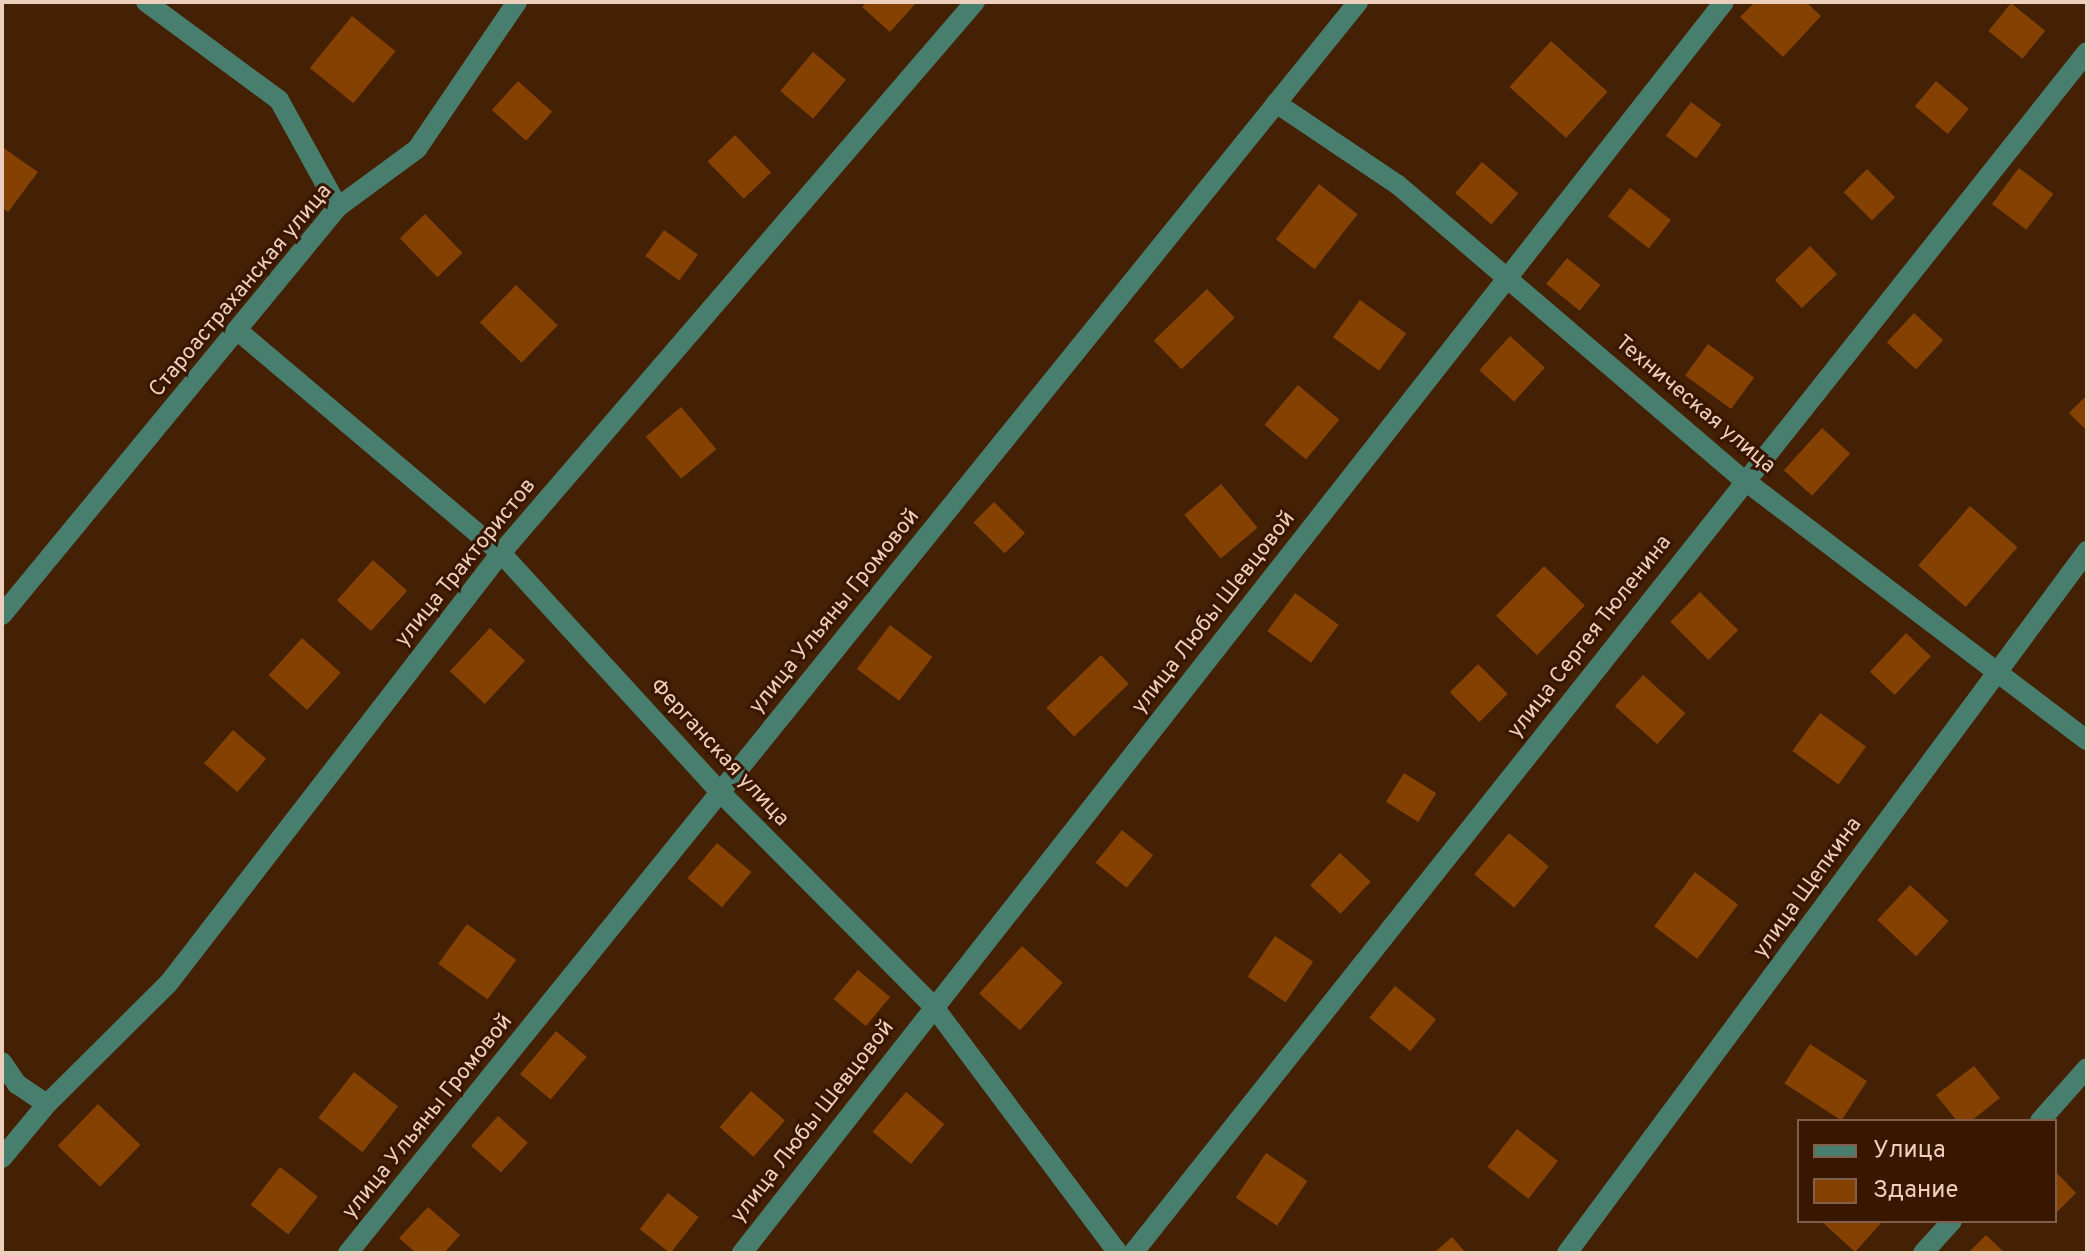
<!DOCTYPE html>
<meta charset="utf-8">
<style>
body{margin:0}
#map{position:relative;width:2089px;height:1255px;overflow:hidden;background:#442005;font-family:Overpass,sans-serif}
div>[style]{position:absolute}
.building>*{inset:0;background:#844102;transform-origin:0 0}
.minor>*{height:20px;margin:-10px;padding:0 10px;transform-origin:10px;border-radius:10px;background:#477e6e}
span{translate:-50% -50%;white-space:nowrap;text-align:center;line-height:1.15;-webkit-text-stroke:6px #391600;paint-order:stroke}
.street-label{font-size:22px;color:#eccfbc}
.frame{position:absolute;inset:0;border:4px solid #eccfbc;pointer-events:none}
.legend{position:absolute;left:1797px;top:1119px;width:260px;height:104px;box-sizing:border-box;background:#391600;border:2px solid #81604b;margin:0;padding:10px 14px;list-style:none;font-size:24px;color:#eccfbc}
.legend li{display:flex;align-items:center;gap:16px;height:40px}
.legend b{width:40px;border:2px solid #81604b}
</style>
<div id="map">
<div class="building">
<div style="clip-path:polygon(867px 2px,917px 2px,890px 32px,862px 7px)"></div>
<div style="clip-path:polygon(1755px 2px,1806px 2px,1821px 16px,1783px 57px,1740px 17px)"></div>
<div style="left:2011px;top:3px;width:44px;height:36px;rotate:39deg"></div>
<div style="left:352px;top:16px;width:56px;height:67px;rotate:39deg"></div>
<div style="left:1551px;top:41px;width:76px;height:62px;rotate:42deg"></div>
<div style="left:813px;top:52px;width:43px;height:51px;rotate:40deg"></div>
<div style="left:518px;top:81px;width:46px;height:39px;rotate:42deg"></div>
<div style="left:1936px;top:81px;width:43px;height:33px;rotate:40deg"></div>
<div style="left:1691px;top:102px;width:38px;height:42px;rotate:37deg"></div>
<div style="left:735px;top:135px;width:52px;height:38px;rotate:46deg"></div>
<div style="clip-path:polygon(2px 147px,38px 172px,8px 212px,2px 208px)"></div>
<div style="left:1482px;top:162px;width:48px;height:41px;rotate:41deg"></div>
<div style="left:2019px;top:168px;width:43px;height:45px;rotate:37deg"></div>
<div style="left:1867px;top:169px;width:40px;height:33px;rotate:45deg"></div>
<div style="left:1319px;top:184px;width:49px;height:70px;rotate:38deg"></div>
<div style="left:1630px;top:188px;width:52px;height:36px;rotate:38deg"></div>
<div style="left:425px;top:214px;width:54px;height:35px;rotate:46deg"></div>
<div style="left:664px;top:230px;width:42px;height:32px;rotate:36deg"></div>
<div style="left:1810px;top:246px;width:39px;height:49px;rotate:46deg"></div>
<div style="left:1567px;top:258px;width:43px;height:33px;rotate:39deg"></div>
<div style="left:516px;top:285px;width:58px;height:52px;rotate:44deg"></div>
<div style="left:1207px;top:289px;width:40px;height:74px;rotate:46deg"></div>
<div style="left:1360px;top:300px;width:57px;height:46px;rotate:36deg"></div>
<div style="left:1914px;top:313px;width:40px;height:40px;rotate:43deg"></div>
<div style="left:1510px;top:336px;width:47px;height:46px;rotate:42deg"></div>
<div style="left:1708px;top:344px;width:57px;height:39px;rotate:36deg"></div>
<div style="left:1298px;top:385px;width:54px;height:52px;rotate:40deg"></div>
<div style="clip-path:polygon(2087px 395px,2087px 431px,2069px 413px)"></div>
<div style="left:681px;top:407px;width:55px;height:46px;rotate:50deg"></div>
<div style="left:1822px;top:428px;width:38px;height:57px;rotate:42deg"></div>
<div style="left:1221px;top:484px;width:57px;height:48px;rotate:50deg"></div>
<div style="left:994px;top:502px;width:44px;height:29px;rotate:45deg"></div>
<div style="left:1970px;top:506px;width:63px;height:79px;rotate:41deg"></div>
<div style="left:373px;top:560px;width:46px;height:54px;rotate:42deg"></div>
<div style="left:1544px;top:566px;width:57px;height:69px;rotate:44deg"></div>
<div style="left:1700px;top:592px;width:54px;height:42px;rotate:45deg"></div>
<div style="left:1295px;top:593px;width:54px;height:47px;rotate:36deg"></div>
<div style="left:890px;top:625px;width:53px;height:55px;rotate:37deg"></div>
<div style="left:490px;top:628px;width:48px;height:59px;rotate:43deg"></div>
<div style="left:1906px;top:633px;width:34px;height:53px;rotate:43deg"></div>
<div style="left:302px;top:638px;width:52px;height:50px;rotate:42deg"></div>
<div style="left:1101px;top:655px;width:40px;height:76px;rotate:46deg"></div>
<div style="left:1478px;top:664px;width:42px;height:40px;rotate:45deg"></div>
<div style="left:1643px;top:675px;width:57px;height:42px;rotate:42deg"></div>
<div style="left:1820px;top:713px;width:57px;height:47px;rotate:36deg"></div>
<div style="left:233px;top:730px;width:44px;height:44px;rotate:41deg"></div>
<div style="left:1404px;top:773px;width:38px;height:34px;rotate:32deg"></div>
<div style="left:1122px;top:830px;width:40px;height:42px;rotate:39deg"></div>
<div style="left:1509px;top:833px;width:52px;height:54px;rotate:40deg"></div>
<div style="left:717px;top:843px;width:45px;height:46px;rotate:40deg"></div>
<div style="left:1340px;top:853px;width:42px;height:44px;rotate:43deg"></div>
<div style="left:1695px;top:872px;width:54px;height:68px;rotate:37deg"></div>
<div style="left:1910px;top:885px;width:53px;height:48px;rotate:43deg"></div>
<div style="left:467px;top:924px;width:61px;height:49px;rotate:36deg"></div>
<div style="left:1275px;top:936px;width:46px;height:49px;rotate:34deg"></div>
<div style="left:1022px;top:946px;width:55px;height:64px;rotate:42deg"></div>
<div style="left:858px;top:970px;width:42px;height:38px;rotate:40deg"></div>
<div style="left:1395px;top:986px;width:53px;height:41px;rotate:39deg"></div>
<div style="left:556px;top:1031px;width:40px;height:56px;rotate:40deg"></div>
<div style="left:1810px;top:1044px;width:68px;height:47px;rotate:33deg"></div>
<div style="clip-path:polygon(1974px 1066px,2000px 1098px,1971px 1121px,1957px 1121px,1936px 1095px)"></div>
<div style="left:354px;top:1072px;width:56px;height:58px;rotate:38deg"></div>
<div style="left:751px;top:1091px;width:45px;height:48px;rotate:41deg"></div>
<div style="left:906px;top:1092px;width:50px;height:52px;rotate:40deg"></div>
<div style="left:98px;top:1104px;width:59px;height:58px;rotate:44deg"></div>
<div style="left:498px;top:1116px;width:40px;height:40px;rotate:42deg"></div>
<div style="left:1517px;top:1129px;width:52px;height:48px;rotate:38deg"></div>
<div style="left:1266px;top:1153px;width:50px;height:54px;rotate:34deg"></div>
<div style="left:280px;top:1167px;width:48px;height:48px;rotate:38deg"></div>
<div style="clip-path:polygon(2055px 1171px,2076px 1193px,2055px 1214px)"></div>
<div style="left:668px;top:1193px;width:39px;height:46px;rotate:38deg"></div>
<div style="clip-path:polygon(428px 1207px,460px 1235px,444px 1253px,416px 1253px,399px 1238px)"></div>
<div style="clip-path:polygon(1821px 1221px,1883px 1221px,1855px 1252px)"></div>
<div style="clip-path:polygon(1986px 1235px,2005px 1253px,1968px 1253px)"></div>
<div style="clip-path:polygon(1452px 1237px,1466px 1253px,1434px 1253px)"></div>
</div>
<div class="minor">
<div style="left:146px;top:2px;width:165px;rotate:36.4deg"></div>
<div style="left:279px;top:100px;width:122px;rotate:61.1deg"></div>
<div style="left:1276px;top:103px;width:147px;rotate:33.9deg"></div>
<div style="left:1398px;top:185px;width:455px;rotate:40.5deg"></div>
<div style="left:1744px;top:480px;width:430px;rotate:37.2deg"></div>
<div style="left:237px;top:330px;width:346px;rotate:40.2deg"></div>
<div style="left:501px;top:553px;width:324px;rotate:47.5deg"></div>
<div style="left:720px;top:792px;width:303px;rotate:45.1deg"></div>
<div style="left:934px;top:1007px;width:307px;rotate:53.2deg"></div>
<div style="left:2px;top:615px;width:529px;rotate:-50.53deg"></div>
<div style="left:338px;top:207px;width:98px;rotate:-36.3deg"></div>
<div style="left:417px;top:149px;width:178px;rotate:-55.8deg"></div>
<div style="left:2px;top:1062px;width:27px;rotate:56deg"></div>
<div style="left:17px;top:1084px;width:36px;rotate:34deg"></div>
<div style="left:2040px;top:1121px;width:71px;rotate:-48.4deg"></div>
<div style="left:2px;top:1158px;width:70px;rotate:-50.2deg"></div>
<div style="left:47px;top:1104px;width:170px;rotate:-44.8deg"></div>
<div style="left:168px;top:984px;width:545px;rotate:-52.31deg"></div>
<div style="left:501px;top:553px;width:727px;rotate:-49.3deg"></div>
<div style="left:348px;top:1253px;width:1608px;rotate:-51.08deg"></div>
<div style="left:742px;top:1253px;width:1590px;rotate:-51.87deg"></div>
<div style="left:1133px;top:1253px;width:1534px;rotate:-51.54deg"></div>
<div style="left:1567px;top:1253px;width:874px;rotate:-53.47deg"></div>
<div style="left:1923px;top:1253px;width:43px;rotate:-47.8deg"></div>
</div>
<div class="street-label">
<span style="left:241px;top:291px;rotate:-50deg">Староастраханская улица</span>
<span style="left:1695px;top:405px;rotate:40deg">Техническая улица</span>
<span style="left:466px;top:563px;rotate:-51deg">улица Трактористов</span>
<span style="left:835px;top:612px;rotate:-51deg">улица Ульяны Громовой</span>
<span style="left:1214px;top:613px;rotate:-52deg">улица Любы Шевцовой</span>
<span style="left:1590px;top:637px;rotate:-52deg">улица Сергея Тюленина</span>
<span style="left:719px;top:753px;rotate:47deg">Ферганская улица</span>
<span style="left:1808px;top:888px;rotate:-54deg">улица Щепкина</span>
<span style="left:428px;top:1117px;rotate:-51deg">улица Ульяны Громовой</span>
<span style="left:813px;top:1122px;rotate:-52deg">улица Любы Шевцовой</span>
</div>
<div class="frame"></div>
<ul class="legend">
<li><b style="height:10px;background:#477e6e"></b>Улица</li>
<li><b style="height:22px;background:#844102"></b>Здание</li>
</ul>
</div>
